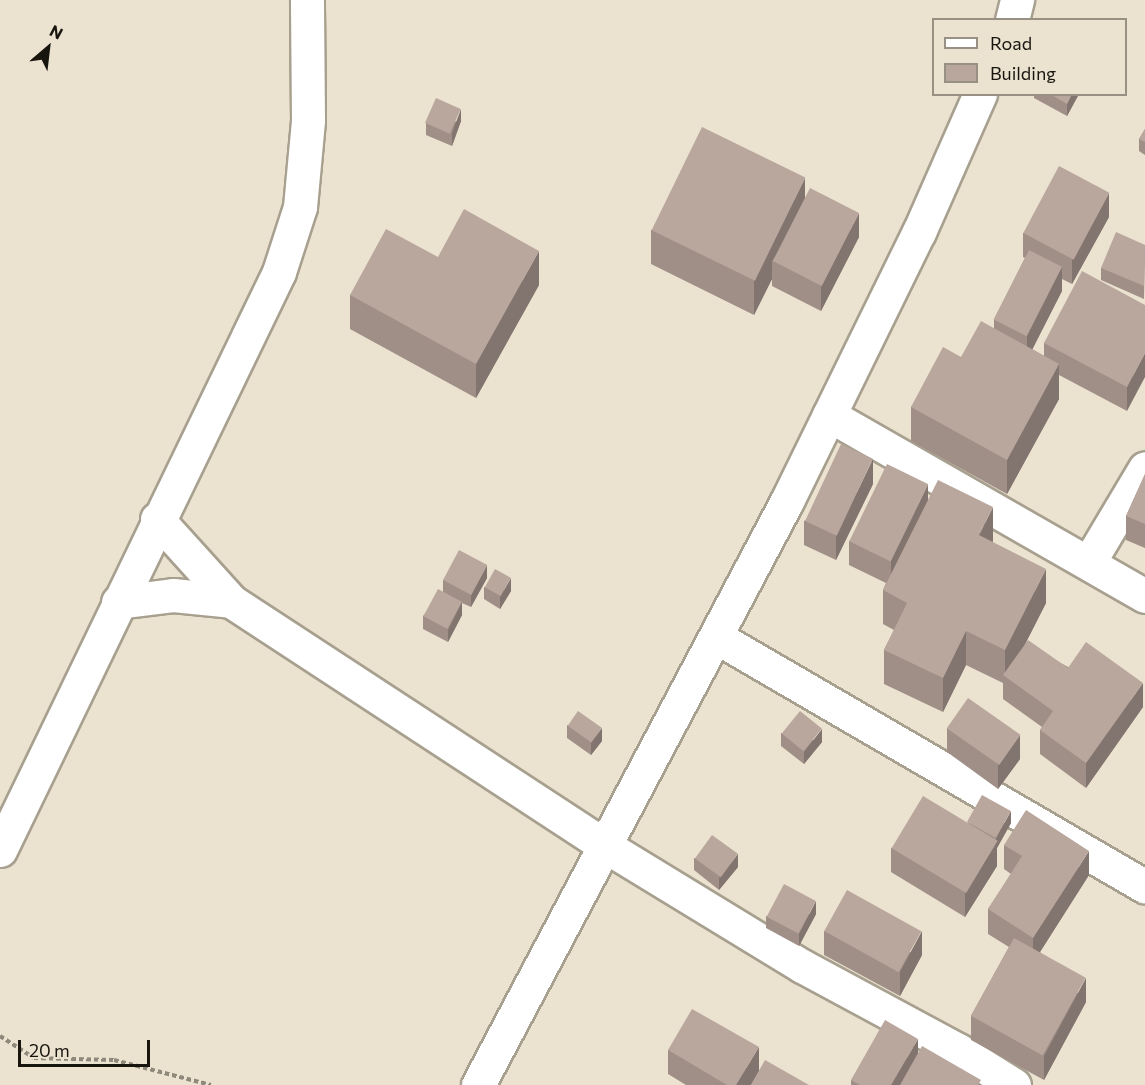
<!DOCTYPE html>
<style>
body{margin:0}
#map{position:relative;width:1145px;height:1085px;overflow:hidden;background:#ebe2d0;font-family:Commissioner,sans-serif}
div>[style]{position:absolute}
.path>*{height:4px;margin-top:-2px;transform-origin:0;background:repeating-linear-gradient(90deg,#8f897c 0 4.5px,transparent 0 7.5px)}
.roads{filter:drop-shadow(2px 0 #a8a08f) drop-shadow(-2px 0 #a8a08f) drop-shadow(0 2px #a8a08f) drop-shadow(0 -2px #a8a08f)}
.minor>*{height:33px;margin:-16.5px;padding:0 16.5px;transform-origin:16.5px;border-radius:16.5px;background:#fff}
.wall>*{inset:0;background:#9f8f87}
.shaded-wall>*{inset:0;background:#82746e}
.building>*{inset:0;background:#b9a69d;transform-origin:0 0}
span{translate:-50% -50%;white-space:nowrap;text-align:center;line-height:1.15;-webkit-text-stroke:4.5px #ebe2d0;paint-order:stroke}
.legend{position:absolute;left:932px;top:18px;width:195px;height:78px;box-sizing:border-box;background:#ebe2d0;border:2px solid #979083;margin:0;padding:8px 10px;list-style:none;font-size:18px;color:#18150f}
.legend li{display:flex;align-items:center;gap:12px;height:30px}
.legend b{width:30px;border:2px solid #979083}
.north{position:absolute;left:18px;top:18px;width:60px;height:60px;-webkit-text-stroke:4px #ebe2d0;paint-order:stroke;rotate:28deg;font-size:16px;font-weight:700;line-height:24px;text-align:center;color:#18150f}
.north::after{content:'';display:block;margin:auto;width:21px;height:27px;background:#18150f;clip-path:polygon(50% 0,100% 100%,50% 72%,0 100%)}
.scale{position:absolute;left:18px;top:1040px;width:132px;height:27px;box-sizing:border-box;border:3px solid #18150f;border-top:0;padding-left:8px;font-size:18px;line-height:21px;white-space:nowrap;color:#18150f;-webkit-text-stroke:4px #ebe2d0;paint-order:stroke}
</style>
<div id="map">
<div class="path">
<div style="left:0;top:1036px;width:40px;rotate:32.9deg"></div>
<div style="left:34px;top:1058px;width:80px;rotate:1.4deg"></div>
<div style="left:114px;top:1060px;width:100px;rotate:14.5deg"></div>
</div>
<div class="roads">
<div class="minor">
<div style="left:1012px;top:20px;width:21px;rotate:-76deg"></div>
<div style="left:829px;top:415px;width:364px;rotate:29.8deg"></div>
<div style="left:157px;top:519px;width:110px;rotate:47.9deg"></div>
<div style="left:231px;top:601px;width:443px;rotate:33.2deg"></div>
<div style="left:602px;top:844px;width:234px;rotate:31.4deg"></div>
<div style="left:802px;top:966px;width:177px;rotate:28.3deg"></div>
<div style="left:958px;top:1050px;width:66px;rotate:32deg"></div>
<div style="left:1089px;top:562px;width:109px;rotate:-59.2deg"></div>
<div style="left:118px;top:602px;width:55px;rotate:-7.3deg"></div>
<div style="left:173px;top:595px;width:58px;rotate:5.9deg"></div>
<div style="left:718px;top:638px;width:494px;rotate:30.2deg"></div>
<div style="left:0;top:850px;width:642px;rotate:-64.23deg"></div>
<div style="left:279px;top:272px;width:68px;rotate:-72.1deg"></div>
<div style="left:300px;top:207px;width:87px;rotate:-84.7deg"></div>
<div style="left:308px;top:120px;width:120px;rotate:-90.5deg"></div>
<div style="left:478px;top:1085px;width:661px;rotate:-62.12deg"></div>
<div style="left:787px;top:501px;width:300px;rotate:-63.9deg"></div>
<div style="left:919px;top:232px;width:151px;rotate:-66.2deg"></div>
</div>
</div>
<div class="wall">
<div style="clip-path:polygon(1034px 94px,1079px 94px,1067px 116px,1034px 98px)"></div>
<div style="clip-path:polygon(461px 121px,452px 146px,426px 135px,426px 123px)"></div>
<div style="clip-path:polygon(1145px 129px,1145px 155px,1139px 151px,1139px 139px)"></div>
<div style="clip-path:polygon(805px 198px,859px 237px,821px 311px,772px 286px,772px 279px,754px 315px,651px 264px,651px 230px)"></div>
<div style="clip-path:polygon(1109px 217px,1072px 284px,1062px 279px,1062px 291px,1032px 349px,1044px 356px,1044px 343px,1145px 305px,1127px 411px,1059px 375px,1059px 399px,1007px 494px,911px 441px,911px 407px,961px 357px,994px 328px,994px 320px,1025px 258px,1023px 257px,1023px 233px)"></div>
<div style="clip-path:polygon(1145px 245px,1144px 299px,1101px 280px,1101px 268px)"></div>
<div style="clip-path:polygon(438px 257px,539px 285px,476px 398px,350px 329px,350px 295px)"></div>
<div style="clip-path:polygon(1145px 474px,1145px 548px,1126px 540px,1126px 516px)"></div>
<div style="clip-path:polygon(873px 484px,836px 560px,804px 545px,804px 521px)"></div>
<div style="clip-path:polygon(928px 500px,993px 541px,992px 542px,1046px 603px,1025px 644px,1143px 707px,1086px 788px,1040px 754px,1040px 730px,1042px 727px,1003px 699px,1003px 683px,966px 665px,943px 712px,884px 684px,884px 650px,894px 630px,883px 624px,883px 590px,886px 583px,849px 565px,849px 541px)"></div>
<div style="clip-path:polygon(487px 578px,471px 607px,462px 603px,462px 615px,448px 642px,423px 629px,423px 616px,443px 592px,443px 580px)"></div>
<div style="clip-path:polygon(484px 587px,511px 591px,500px 609px,484px 599px)"></div>
<div style="clip-path:polygon(567px 725px,602px 741px,591px 755px,567px 738px)"></div>
<div style="clip-path:polygon(947px 728px,1020px 759px,998px 789px,947px 752px)"></div>
<div style="clip-path:polygon(781px 733px,822px 742px,804px 764px,781px 746px)"></div>
<div style="clip-path:polygon(967px 823px,1011px 823px,997px 848px,997px 866px,965px 917px,891px 872px,891px 848px)"></div>
<div style="clip-path:polygon(1004px 845px,1089px 875px,1040px 952px,1086px 1002px,1044px 1080px,971px 1040px,971px 1016px,1009px 947px,988px 934px,988px 909px,1011px 874px,1004px 869px)"></div>
<div style="clip-path:polygon(694px 858px,738px 867px,719px 890px,694px 870px)"></div>
<div style="clip-path:polygon(816px 914px,799px 946px,766px 928px,766px 916px)"></div>
<div style="clip-path:polygon(824px 931px,922px 955px,900px 996px,824px 955px)"></div>
<div style="clip-path:polygon(668px 1050px,759px 1071px,751px 1085px,686px 1085px,668px 1074px)"></div>
<div style="clip-path:polygon(918px 1053px,981px 1085px,851px 1085px,851px 1080px)"></div>
</div>
<div class="shaded-wall">
<div style="clip-path:polygon(1072px 94px,1079px 94px,1067px 116px,1067px 104px)"></div>
<div style="clip-path:polygon(461px 109px,461px 121px,452px 146px,452px 133px)"></div>
<div style="clip-path:polygon(805px 178px,805px 212px,772px 261px,772px 279px,754px 315px,754px 281px)"></div>
<div style="clip-path:polygon(1109px 193px,1109px 217px,1072px 284px,1072px 260px)"></div>
<div style="clip-path:polygon(859px 213px,859px 237px,821px 311px,821px 287px)"></div>
<div style="clip-path:polygon(539px 251px,539px 285px,476px 398px,476px 364px)"></div>
<div style="clip-path:polygon(1062px 267px,1062px 291px,1027px 360px,1027px 336px)"></div>
<div style="clip-path:polygon(1145px 353px,1145px 377px,1127px 411px,1127px 387px)"></div>
<div style="clip-path:polygon(1059px 364px,1059px 399px,1007px 494px,1007px 460px)"></div>
<div style="clip-path:polygon(873px 459px,873px 484px,836px 560px,836px 536px)"></div>
<div style="clip-path:polygon(928px 484px,928px 508px,891px 585px,891px 561px)"></div>
<div style="clip-path:polygon(993px 507px,993px 541px,979px 570px,979px 535px)"></div>
<div style="clip-path:polygon(487px 565px,487px 578px,471px 607px,471px 595px)"></div>
<div style="clip-path:polygon(1046px 569px,1046px 603px,1008px 678px,1005px 676px,1005px 650px)"></div>
<div style="clip-path:polygon(511px 578px,511px 591px,500px 609px,500px 597px)"></div>
<div style="clip-path:polygon(462px 602px,462px 615px,448px 642px,448px 630px)"></div>
<div style="clip-path:polygon(966px 631px,966px 665px,943px 712px,943px 678px)"></div>
<div style="clip-path:polygon(1143px 683px,1143px 707px,1086px 788px,1086px 763px)"></div>
<div style="clip-path:polygon(602px 728px,602px 741px,591px 755px,591px 742px)"></div>
<div style="clip-path:polygon(822px 729px,822px 742px,804px 764px,804px 752px)"></div>
<div style="clip-path:polygon(1020px 735px,1020px 759px,998px 789px,998px 765px)"></div>
<div style="clip-path:polygon(1011px 811px,1011px 823px,997px 848px,997px 866px,965px 917px,965px 893px,996px 843px,996px 838px)"></div>
<div style="clip-path:polygon(1089px 851px,1089px 875px,1033px 963px,1033px 938px)"></div>
<div style="clip-path:polygon(738px 854px,738px 867px,719px 890px,719px 878px)"></div>
<div style="clip-path:polygon(816px 901px,816px 914px,799px 946px,799px 934px)"></div>
<div style="clip-path:polygon(922px 931px,922px 955px,900px 996px,900px 972px)"></div>
<div style="clip-path:polygon(1086px 978px,1086px 1002px,1044px 1080px,1044px 1056px)"></div>
<div style="clip-path:polygon(918px 1039px,918px 1063px,905px 1085px,891px 1085px)"></div>
<div style="clip-path:polygon(759px 1047px,759px 1071px,751px 1085px,736px 1085px)"></div>
</div>
<div class="building">
<div style="clip-path:polygon(1050px 94px,1072px 94px,1067px 104px)"></div>
<div style="left:436px;top:98px;width:27px;height:27px;rotate:24deg"></div>
<div style="left:702px;top:127px;width:115px;height:115px;rotate:26deg"></div>
<div style="clip-path:polygon(1145px 129px,1145px 142px,1139px 139px)"></div>
<div style="left:1059px;top:166px;width:57px;height:76px;rotate:28deg"></div>
<div style="left:810px;top:188px;width:55px;height:82px;rotate:27deg"></div>
<div style="clip-path:polygon(464px 209px,539px 251px,476px 364px,350px 295px,386px 229px,438px 257px)"></div>
<div style="clip-path:polygon(1116px 232px,1145px 245px,1144px 286px,1101px 268px)"></div>
<div style="left:1029px;top:250px;width:37px;height:78px;rotate:27deg"></div>
<div style="clip-path:polygon(1082px 271px,1145px 305px,1145px 353px,1127px 387px,1044px 343px)"></div>
<div style="clip-path:polygon(981px 321px,1059px 364px,1007px 460px,911px 407px,943px 347px,961px 357px)"></div>
<div style="left:841px;top:444px;width:35px;height:85px;rotate:25deg"></div>
<div style="left:887px;top:464px;width:46px;height:86px;rotate:26deg"></div>
<div style="clip-path:polygon(1145px 474px,1145px 524px,1126px 516px)"></div>
<div style="clip-path:polygon(938px 480px,993px 507px,979px 535px,1046px 569px,1005px 650px,966px 631px,943px 678px,884px 650px,907px 603px,883px 590px)"></div>
<div style="left:459px;top:550px;width:32px;height:34px;rotate:28deg"></div>
<div style="left:495px;top:569px;width:18px;height:21px;rotate:29deg"></div>
<div style="left:438px;top:589px;width:27px;height:31px;rotate:28deg"></div>
<div style="clip-path:polygon(1028px 640px,1068px 668px,1086px 642px,1143px 683px,1086px 763px,1040px 730px,1053px 711px,1003px 675px)"></div>
<div style="left:968px;top:698px;width:64px;height:37px;rotate:35deg"></div>
<div style="left:578px;top:711px;width:29px;height:18px;rotate:35deg"></div>
<div style="left:800px;top:711px;width:28px;height:29px;rotate:39deg"></div>
<div style="left:982px;top:795px;width:33px;height:31px;rotate:29deg"></div>
<div style="left:923px;top:796px;width:87px;height:61px;rotate:31deg"></div>
<div style="clip-path:polygon(1026px 810px,1089px 851px,1033px 938px,988px 909px,1022px 856px,1004px 845px)"></div>
<div style="left:712px;top:835px;width:32px;height:29px;rotate:36deg"></div>
<div style="left:784px;top:884px;width:36px;height:37px;rotate:28deg"></div>
<div style="left:847px;top:890px;width:85px;height:47px;rotate:29deg"></div>
<div style="left:1014px;top:938px;width:82px;height:89px;rotate:29deg"></div>
<div style="clip-path:polygon(692px 1009px,759px 1047px,736px 1085px,727px 1085px,668px 1050px)"></div>
<div style="clip-path:polygon(885px 1020px,918px 1039px,891px 1085px,860px 1085px,851px 1080px)"></div>
<div style="clip-path:polygon(922px 1046px,981px 1080px,978px 1085px,900px 1085px)"></div>
<div style="clip-path:polygon(765px 1060px,809px 1085px,751px 1085px)"></div>
</div>
<ul class="legend">
<li><b style="height:8px;background:#fff"></b>Road</li>
<li><b style="height:16px;background:#b9a69d"></b>Building</li>
</ul>
<div class="north">N</div>
<div class="scale">20 m</div>
</div>
